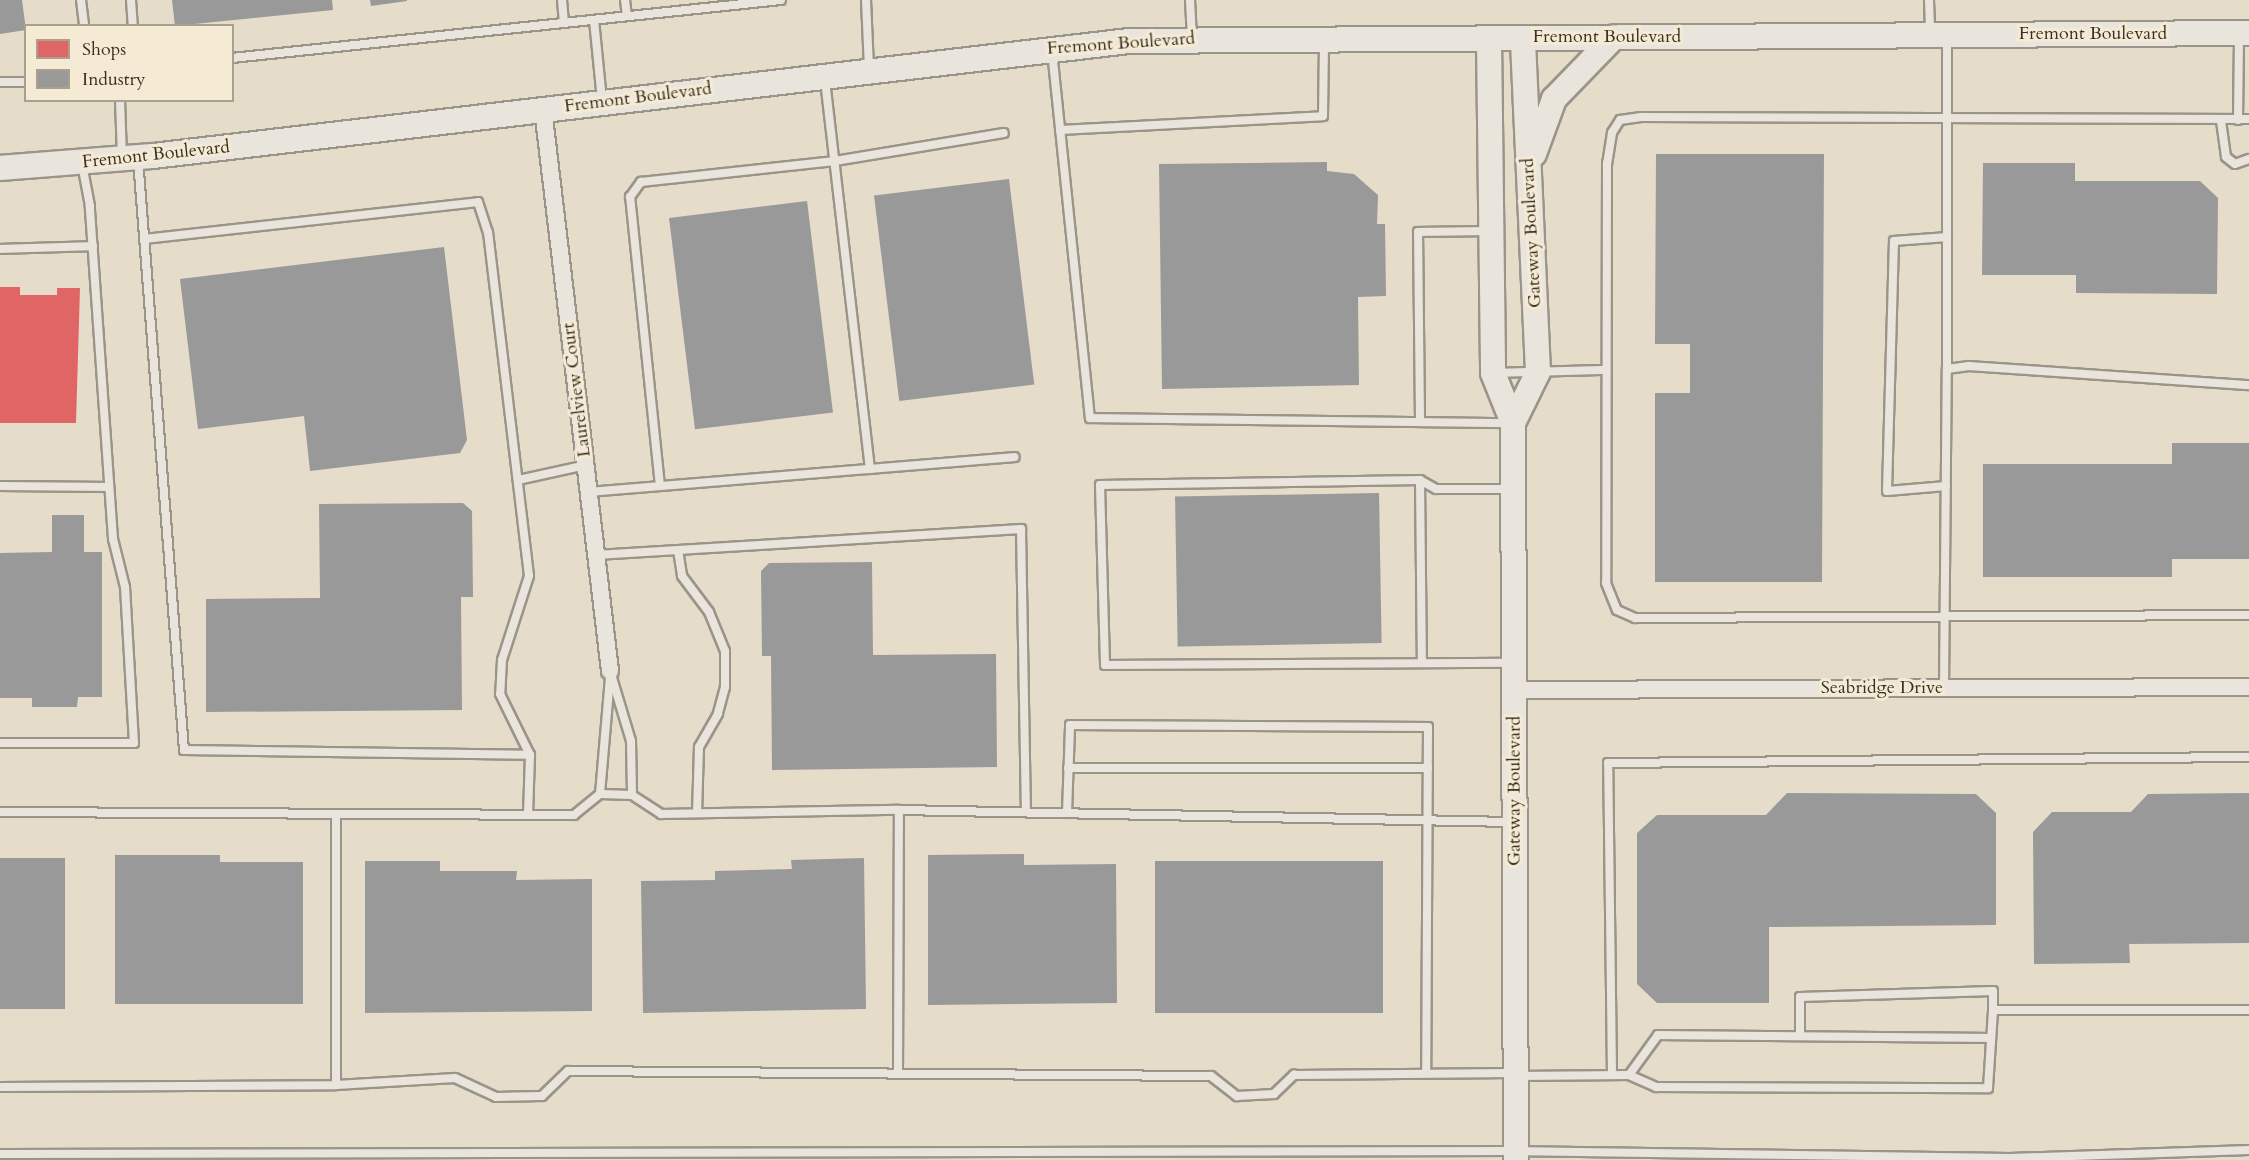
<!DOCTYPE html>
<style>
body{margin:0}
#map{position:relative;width:2249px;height:1160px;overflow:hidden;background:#e5dcca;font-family:Cardo,serif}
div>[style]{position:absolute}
.shops>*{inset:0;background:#e06666}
.industry>*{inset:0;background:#999;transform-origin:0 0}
.roads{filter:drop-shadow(2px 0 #9a9489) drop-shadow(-2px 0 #9a9489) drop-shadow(0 2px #9a9489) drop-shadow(0 -2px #9a9489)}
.lane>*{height:8px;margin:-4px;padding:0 4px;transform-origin:4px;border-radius:4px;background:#eae5dc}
.street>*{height:16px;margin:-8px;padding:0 8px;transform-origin:8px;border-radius:8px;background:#eae5dc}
.secondary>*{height:24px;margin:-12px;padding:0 12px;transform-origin:12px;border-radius:12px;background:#eae5dc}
span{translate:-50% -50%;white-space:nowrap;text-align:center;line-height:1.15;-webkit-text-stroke:6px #f5ebd5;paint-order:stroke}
.street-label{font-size:18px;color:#392f22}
.legend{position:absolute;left:24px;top:24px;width:210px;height:78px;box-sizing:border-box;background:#f5ebd5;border:2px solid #aaa08d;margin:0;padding:8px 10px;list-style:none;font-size:18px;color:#392f22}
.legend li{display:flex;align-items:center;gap:12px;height:30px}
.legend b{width:30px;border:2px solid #aaa08d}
</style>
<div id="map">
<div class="shops">
<div style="clip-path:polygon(0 287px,20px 287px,20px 295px,57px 295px,57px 288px,80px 288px,76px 423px,0 423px)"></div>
</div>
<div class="industry">
<div style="clip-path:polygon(0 0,22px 0,26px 30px,0 34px)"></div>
<div style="clip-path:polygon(172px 0,332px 0,333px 10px,175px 26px)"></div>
<div style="clip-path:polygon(370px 0,407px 0,407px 1px,371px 6px)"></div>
<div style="clip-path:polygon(1656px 154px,1824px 154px,1822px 582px,1655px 582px,1655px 393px,1690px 393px,1690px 344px,1655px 344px)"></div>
<div style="clip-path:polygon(1327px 162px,1327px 171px,1354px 174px,1378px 195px,1377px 224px,1385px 224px,1386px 296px,1358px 297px,1359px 385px,1162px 389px,1159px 164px)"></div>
<div style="clip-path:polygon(1983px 163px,2075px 163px,2075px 181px,2200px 181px,2218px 198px,2217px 294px,2076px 293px,2076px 275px,1982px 275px)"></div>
<div style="left:1009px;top:179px;width:207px;height:136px;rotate:83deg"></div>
<div style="left:807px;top:201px;width:213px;height:139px;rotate:83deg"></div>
<div style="clip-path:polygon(444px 247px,467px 440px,460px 453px,310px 471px,304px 416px,198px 429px,180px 279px)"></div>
<div style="clip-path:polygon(2172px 443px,2249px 443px,2249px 559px,2172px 559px,2172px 577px,1983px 577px,1983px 464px,2172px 464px)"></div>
<div style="left:1379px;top:493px;width:150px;height:204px;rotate:89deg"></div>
<div style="clip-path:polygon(463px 503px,472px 511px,473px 597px,461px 597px,462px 710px,206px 712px,206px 599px,320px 598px,319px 504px)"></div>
<div style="clip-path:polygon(52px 515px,84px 515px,84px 552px,102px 552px,102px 697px,78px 697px,77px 707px,32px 707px,32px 698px,0 698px,0 553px,52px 552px)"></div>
<div style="clip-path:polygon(872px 562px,873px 655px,996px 654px,997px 767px,772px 770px,771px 656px,762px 656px,761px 571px,769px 563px)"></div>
<div style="clip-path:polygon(1787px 793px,1976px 794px,1996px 813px,1996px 925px,1769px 927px,1769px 1003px,1657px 1003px,1637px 984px,1637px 833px,1657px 815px,1766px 815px)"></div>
<div style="clip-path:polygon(2249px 793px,2249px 943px,2129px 944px,2130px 963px,2034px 964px,2033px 832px,2052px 812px,2131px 812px,2148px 794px)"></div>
<div style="clip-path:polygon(1024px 854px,1024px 865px,1116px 864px,1117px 1003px,928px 1005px,928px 855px)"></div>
<div style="clip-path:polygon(115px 855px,220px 855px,220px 862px,303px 862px,303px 1004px,115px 1004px)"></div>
<div style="left:65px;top:858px;width:151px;height:65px;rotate:90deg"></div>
<div style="clip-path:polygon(864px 858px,866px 1009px,643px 1013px,641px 881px,715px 880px,715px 871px,792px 869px,791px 860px)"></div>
<div style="clip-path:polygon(365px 861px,440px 861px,440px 871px,517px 871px,516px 880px,592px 879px,592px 1011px,365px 1013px)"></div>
<div style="left:1383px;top:861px;width:152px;height:228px;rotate:90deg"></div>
</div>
<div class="roads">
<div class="lane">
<div style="left:81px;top:0;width:26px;rotate:83deg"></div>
<div style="left:131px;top:0;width:26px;rotate:86deg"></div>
<div style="left:562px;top:0;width:23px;rotate:85deg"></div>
<div style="left:625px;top:0;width:16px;rotate:83deg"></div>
<div style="left:866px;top:0;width:68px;rotate:87.5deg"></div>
<div style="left:1190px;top:0;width:38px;rotate:87deg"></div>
<div style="left:1929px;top:0;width:33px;rotate:88deg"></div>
<div style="left:594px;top:20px;width:80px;rotate:84.3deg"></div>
<div style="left:1947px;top:36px;width:333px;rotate:90deg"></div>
<div style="left:1947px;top:369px;width:22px;rotate:-8deg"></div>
<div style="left:1969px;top:366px;width:281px;rotate:3.9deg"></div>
<div style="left:1052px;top:51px;width:369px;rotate:84.1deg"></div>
<div style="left:1090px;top:418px;width:419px;rotate:0.7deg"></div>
<div style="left:232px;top:58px;width:552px;rotate:-6.03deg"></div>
<div style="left:0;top:82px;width:26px"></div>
<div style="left:120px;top:100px;width:57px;rotate:88deg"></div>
<div style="left:2249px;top:119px;width:608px;rotate:-179.81deg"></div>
<div style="left:1641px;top:117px;width:21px;rotate:172deg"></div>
<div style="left:1620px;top:120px;width:15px;rotate:122deg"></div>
<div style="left:1612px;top:133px;width:30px;rotate:99deg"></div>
<div style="left:1607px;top:163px;width:420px;rotate:90.1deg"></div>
<div style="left:1606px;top:583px;width:29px;rotate:68deg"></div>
<div style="left:1617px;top:610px;width:20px;rotate:24deg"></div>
<div style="left:1635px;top:618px;width:614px;rotate:-0.28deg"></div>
<div style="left:2238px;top:120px;width:84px;rotate:-89.3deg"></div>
<div style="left:2221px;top:121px;width:36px;rotate:82deg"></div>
<div style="left:2226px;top:157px;width:11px;rotate:38deg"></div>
<div style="left:2235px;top:164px;width:15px;rotate:-20deg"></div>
<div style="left:1060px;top:130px;width:263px;rotate:-3deg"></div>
<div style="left:1323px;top:116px;width:75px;rotate:-89.2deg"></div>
<div style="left:138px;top:159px;width:593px;rotate:85.55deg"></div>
<div style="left:184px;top:750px;width:346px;rotate:0.8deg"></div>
<div style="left:144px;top:239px;width:336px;rotate:-6.3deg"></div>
<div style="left:478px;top:202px;width:32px;rotate:72deg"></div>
<div style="left:488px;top:232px;width:346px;rotate:83.2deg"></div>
<div style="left:529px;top:576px;width:88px;rotate:107.8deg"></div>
<div style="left:502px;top:660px;width:34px;rotate:93deg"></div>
<div style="left:500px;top:694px;width:68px;rotate:63.8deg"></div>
<div style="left:530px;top:755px;width:60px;rotate:91.9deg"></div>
<div style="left:0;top:249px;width:93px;rotate:-1.8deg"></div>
<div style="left:1496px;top:373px;width:110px;rotate:-1.6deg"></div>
<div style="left:1420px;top:420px;width:188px;rotate:-90.6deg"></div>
<div style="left:1418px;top:232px;width:71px;rotate:-0.8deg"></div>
<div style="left:870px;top:469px;width:145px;rotate:-4.7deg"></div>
<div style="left:518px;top:480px;width:70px;rotate:-12.4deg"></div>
<div style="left:1420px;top:480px;width:183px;rotate:89.4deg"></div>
<div style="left:0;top:486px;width:109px;rotate:0.5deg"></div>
<div style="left:660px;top:486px;width:291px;rotate:-95.9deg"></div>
<div style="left:630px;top:197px;width:19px;rotate:-54deg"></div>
<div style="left:641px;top:182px;width:195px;rotate:-6.2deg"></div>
<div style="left:835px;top:161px;width:171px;rotate:-9.4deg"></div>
<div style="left:1946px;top:486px;width:59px;rotate:175.2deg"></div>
<div style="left:1887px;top:491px;width:250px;rotate:-88.4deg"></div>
<div style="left:1894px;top:241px;width:53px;rotate:-4.3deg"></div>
<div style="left:1510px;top:489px;width:74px;rotate:180deg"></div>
<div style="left:1436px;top:489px;width:18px;rotate:-151deg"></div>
<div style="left:1420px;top:480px;width:320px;rotate:179.1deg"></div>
<div style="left:1100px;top:485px;width:180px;rotate:88.4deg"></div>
<div style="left:1105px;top:665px;width:406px;rotate:-0.3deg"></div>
<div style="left:589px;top:492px;width:282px;rotate:-4.7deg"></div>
<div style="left:870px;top:469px;width:393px;rotate:-96.6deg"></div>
<div style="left:678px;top:550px;width:26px;rotate:81deg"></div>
<div style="left:682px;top:576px;width:45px;rotate:53.1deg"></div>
<div style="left:709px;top:612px;width:42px;rotate:67.7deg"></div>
<div style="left:725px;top:651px;width:36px;rotate:90deg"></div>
<div style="left:725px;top:687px;width:28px;rotate:105deg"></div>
<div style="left:718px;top:714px;width:38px;rotate:120deg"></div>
<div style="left:699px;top:747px;width:66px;rotate:91.7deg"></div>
<div style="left:596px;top:555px;width:426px;rotate:-3.5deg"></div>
<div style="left:1021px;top:529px;width:283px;rotate:89deg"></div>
<div style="left:610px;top:671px;width:73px;rotate:73.3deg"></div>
<div style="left:631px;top:741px;width:54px;rotate:88.9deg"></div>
<div style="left:1944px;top:688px;width:319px;rotate:-89.5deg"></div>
<div style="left:0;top:743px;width:134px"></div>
<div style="left:134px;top:743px;width:156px;rotate:-93.3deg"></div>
<div style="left:125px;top:587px;width:49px;rotate:-104deg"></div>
<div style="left:113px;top:539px;width:334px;rotate:-94deg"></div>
<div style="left:90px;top:206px;width:43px;rotate:-100.8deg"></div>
<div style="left:1068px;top:768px;width:360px"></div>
<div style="left:600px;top:794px;width:116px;rotate:-85.1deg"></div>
<div style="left:0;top:812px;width:574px;rotate:0.3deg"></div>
<div style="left:574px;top:815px;width:33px;rotate:-39deg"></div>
<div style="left:600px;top:794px;width:32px;rotate:2deg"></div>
<div style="left:632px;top:795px;width:35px;rotate:33deg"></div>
<div style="left:661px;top:814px;width:238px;rotate:-1deg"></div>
<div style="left:899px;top:810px;width:614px;rotate:1.12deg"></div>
<div style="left:1067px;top:813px;width:88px;rotate:-88deg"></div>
<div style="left:1070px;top:725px;width:358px;rotate:0.3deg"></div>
<div style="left:1428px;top:727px;width:346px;rotate:90.3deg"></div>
<div style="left:336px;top:814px;width:271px;rotate:90deg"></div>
<div style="left:1800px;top:1035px;width:38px;rotate:-90deg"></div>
<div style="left:1800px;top:997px;width:193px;rotate:-1.8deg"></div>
<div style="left:1993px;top:991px;width:19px;rotate:90deg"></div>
<div style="left:898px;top:1074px;width:264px;rotate:-89.8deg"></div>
<div style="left:1612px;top:1075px;width:312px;rotate:-90.7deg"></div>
<div style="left:1608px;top:763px;width:641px;rotate:-0.54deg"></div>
<div style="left:1629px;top:1075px;width:49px;rotate:-54.1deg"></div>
<div style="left:1658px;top:1035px;width:333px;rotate:0.5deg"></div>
<div style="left:1516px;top:1076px;width:113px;rotate:-0.5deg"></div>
<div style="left:1629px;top:1075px;width:30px;rotate:24deg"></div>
<div style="left:1656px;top:1087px;width:332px;rotate:0.2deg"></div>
<div style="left:1988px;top:1088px;width:78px;rotate:-86.3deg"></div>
<div style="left:1993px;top:1010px;width:256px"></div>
<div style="left:0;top:1087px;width:336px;rotate:-0.3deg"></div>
<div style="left:336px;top:1085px;width:119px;rotate:-3.4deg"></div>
<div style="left:455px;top:1078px;width:45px;rotate:24.9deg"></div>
<div style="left:496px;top:1097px;width:46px;rotate:-1.2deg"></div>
<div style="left:542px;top:1096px;width:36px;rotate:-44deg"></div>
<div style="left:568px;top:1071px;width:643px;rotate:0.45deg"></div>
<div style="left:1211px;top:1076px;width:33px;rotate:38deg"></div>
<div style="left:1237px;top:1096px;width:37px;rotate:-3deg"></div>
<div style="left:1274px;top:1094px;width:28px;rotate:-44deg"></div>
<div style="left:1294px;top:1075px;width:219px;rotate:-0.5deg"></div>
<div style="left:0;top:1154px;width:1516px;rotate:-0.11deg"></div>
<div style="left:1516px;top:1151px;width:494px;rotate:0.8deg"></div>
<div style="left:2010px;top:1158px;width:239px;rotate:-1.9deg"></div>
</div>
<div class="street">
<div style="left:543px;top:109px;width:566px;rotate:83.2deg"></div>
<div style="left:1514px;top:690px;width:735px;rotate:-0.23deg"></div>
</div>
<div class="secondary">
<div style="left:1489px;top:38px;width:335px;rotate:89.3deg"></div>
<div style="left:1493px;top:373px;width:54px;rotate:68.2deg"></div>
<div style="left:1513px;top:423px;width:737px;rotate:89.77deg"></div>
<div style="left:1534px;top:154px;width:59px;rotate:-70deg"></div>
<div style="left:1554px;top:99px;width:86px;rotate:-45.9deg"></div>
<div style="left:0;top:168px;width:153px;rotate:-4.5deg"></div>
<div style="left:153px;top:156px;width:983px;rotate:-6.72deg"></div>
<div style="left:1129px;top:41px;width:1120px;rotate:-0.41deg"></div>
<div style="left:1513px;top:423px;width:57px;rotate:-63.9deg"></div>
<div style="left:1538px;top:372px;width:334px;rotate:-92.6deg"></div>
</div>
</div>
<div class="street-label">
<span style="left:2093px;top:34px">Fremont Boulevard</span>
<span style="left:1607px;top:37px">Fremont Boulevard</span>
<span style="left:1121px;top:44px;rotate:-4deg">Fremont Boulevard</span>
<span style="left:638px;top:98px;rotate:-7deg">Fremont Boulevard</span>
<span style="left:156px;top:155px;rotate:-6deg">Fremont Boulevard</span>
<span style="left:1532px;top:233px;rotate:-93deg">Gateway Boulevard</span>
<span style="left:577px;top:390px;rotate:-97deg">Laurelview Court</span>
<span style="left:1882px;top:688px">Seabridge Drive</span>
<span style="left:1515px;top:791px;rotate:-90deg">Gateway Boulevard</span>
</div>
<ul class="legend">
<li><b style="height:16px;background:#e06666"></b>Shops</li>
<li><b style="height:16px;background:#999"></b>Industry</li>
</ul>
</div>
